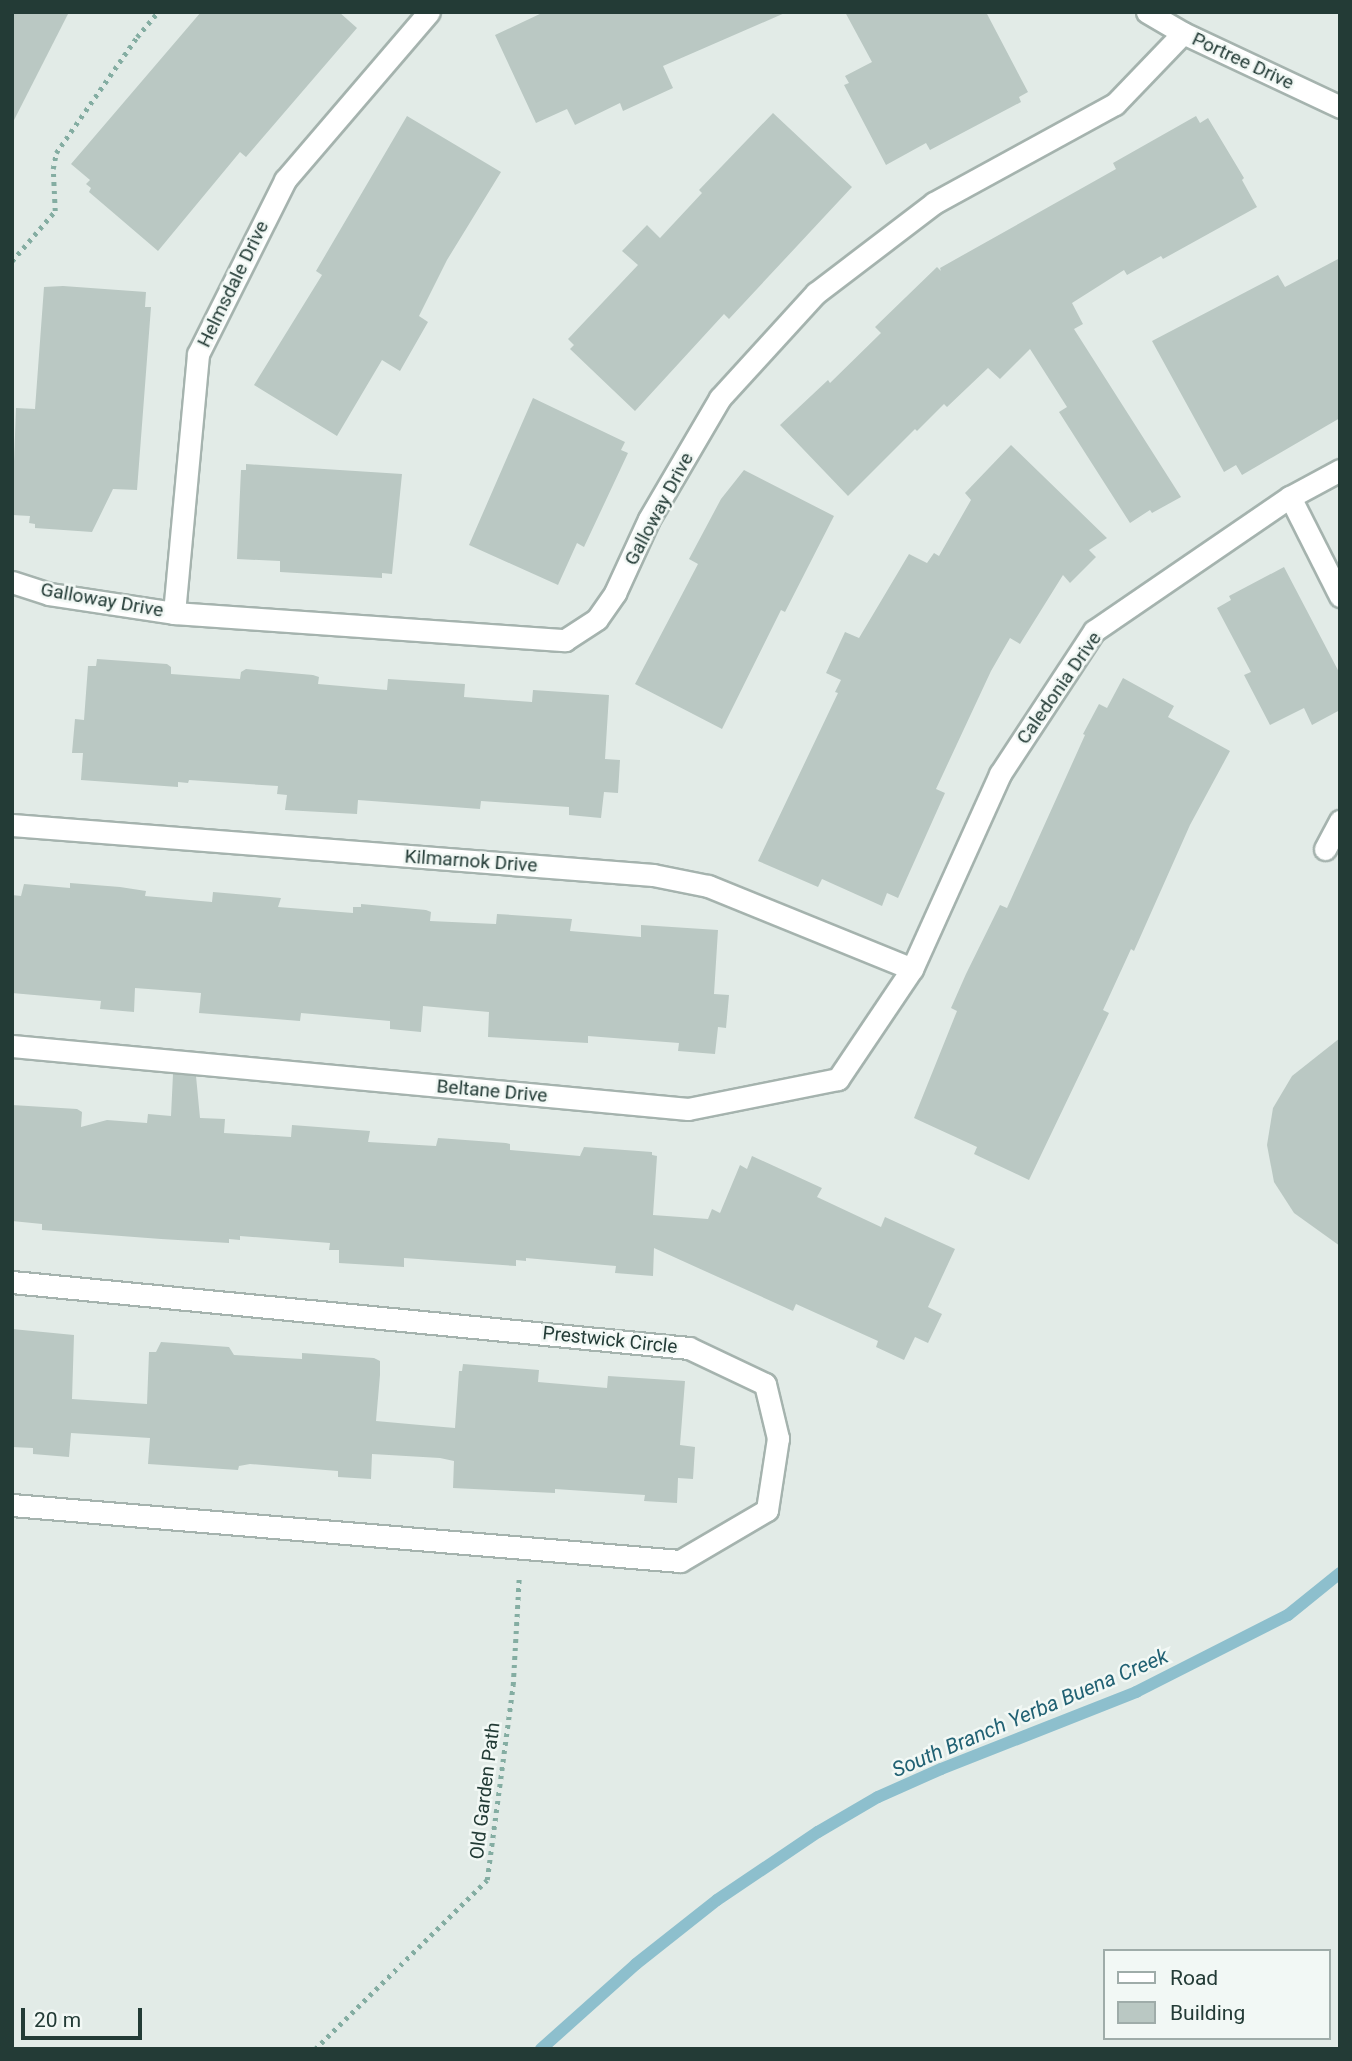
<!DOCTYPE html>
<style>
body{margin:0}
#map{position:relative;width:1352px;height:2061px;overflow:hidden;background:#e2ebe7;font-family:Roboto,sans-serif}
div>[style]{position:absolute}
.stream>*{height:12px;margin:-6px;padding:0 6px;transform-origin:6px;border-radius:6px;background:#8dbfcd}
.building>*{inset:0;background:#bac8c3}
.path>*{height:4.5px;margin-top:-2.25px;transform-origin:0;background:repeating-linear-gradient(90deg,#84ada2 0 3.5px,transparent 0 8.5px)}
.roads{filter:drop-shadow(2px 0 #a5b3ae) drop-shadow(-2px 0 #a5b3ae) drop-shadow(0 2px #a5b3ae) drop-shadow(0 -2px #a5b3ae)}
.minor>*{height:21px;margin:-10.5px;padding:0 10.5px;transform-origin:10.5px;border-radius:10.5px;background:#fff}
span{translate:-50% -50%;white-space:nowrap;text-align:center;line-height:1.15;-webkit-text-stroke:5px #f2f8f5;paint-order:stroke}
.street-label{font-size:19px;color:#233b36}
.water-label{font-size:21px;color:#216173;font-style:italic}
.frame{position:absolute;inset:0;border:14px solid #233b36;pointer-events:none}
.legend{position:absolute;left:1103px;top:1949px;width:228px;height:91px;box-sizing:border-box;background:#f2f8f5;border:2px solid #9faca9;margin:0;padding:9px 12px;list-style:none;font-size:21px;color:#233b36}
.legend li{display:flex;align-items:center;gap:14px;height:35px}
.legend b{width:35px;border:2px solid #9faca9}
.scale{position:absolute;left:21px;top:2008px;width:121px;height:32px;box-sizing:border-box;border:4px solid #233b36;border-top:0;padding-left:9px;font-size:21px;line-height:24px;white-space:nowrap;color:#233b36;-webkit-text-stroke:5px #f2f8f5;paint-order:stroke}
</style>
<div id="map">
<div class="stream">
<div style="left:541px;top:2049px;width:127px;rotate:-41.8deg"></div>
<div style="left:636px;top:1964px;width:103px;rotate:-38.3deg"></div>
<div style="left:717px;top:1900px;width:122px;rotate:-34deg"></div>
<div style="left:818px;top:1832px;width:69px;rotate:-30.3deg"></div>
<div style="left:878px;top:1797px;width:69px;rotate:-24deg"></div>
<div style="left:941px;top:1769px;width:210px;rotate:-21.5deg"></div>
<div style="left:1136px;top:1692px;width:170px;rotate:-26.9deg"></div>
<div style="left:1288px;top:1615px;width:67px;rotate:-38.9deg"></div>
</div>
<div class="building">
<div style="clip-path:polygon(12px 12px,69px 12px,12px 124px)"></div>
<div style="clip-path:polygon(201px 12px,339px 12px,357px 28px,246px 157px,240px 152px,158px 251px,89px 192px,91px 188px,86px 184px,90px 180px,71px 164px)"></div>
<div style="clip-path:polygon(544px 12px,787px 12px,663px 66px,673px 88px,623px 111px,620px 103px,575px 125px,567px 109px,536px 123px,495px 35px)"></div>
<div style="clip-path:polygon(845px 12px,986px 12px,1028px 92px,1019px 97px,1021px 102px,930px 150px,926px 143px,886px 165px,844px 85px,849px 83px,845px 76px,872px 62px)"></div>
<div style="clip-path:polygon(773px 113px,852px 187px,729px 319px,724px 314px,635px 411px,570px 349px,574px 345px,568px 339px,638px 265px,622px 251px,647px 225px,660px 238px,702px 193px,699px 190px)"></div>
<div style="clip-path:polygon(407px 116px,501px 172px,447px 260px,419px 316px,428px 322px,400px 371px,382px 360px,337px 436px,254px 385px,322px 275px,316px 271px)"></div>
<div style="clip-path:polygon(1196px 116px,1200px 123px,1208px 118px,1244px 178px,1242px 180px,1257px 207px,1163px 259px,1161px 256px,1127px 275px,1124px 270px,1072px 303px,1083px 324px,1074px 329px,1181px 497px,1152px 513px,1150px 510px,1130px 523px,1059px 412px,1067px 407px,1030px 349px,1000px 379px,988px 368px,947px 407px,944px 404px,917px 431px,915px 429px,848px 496px,780px 425px,828px 380px,830px 383px,881px 333px,875px 327px,937px 267px,941px 271px,940px 268px,1116px 169px,1113px 163px)"></div>
<div style="clip-path:polygon(1340px 258px,1340px 418px,1242px 475px,1236px 465px,1224px 472px,1152px 341px,1278px 275px,1285px 287px)"></div>
<div style="clip-path:polygon(63px 286px,146px 292px,145px 307px,151px 307px,137px 490px,113px 489px,92px 532px,35px 528px,35px 524px,29px 523px,30px 516px,12px 515px,16px 408px,35px 409px,44px 287px)"></div>
<div style="clip-path:polygon(533px 398px,625px 442px,621px 450px,628px 453px,584px 547px,577px 543px,558px 585px,469px 545px)"></div>
<div style="clip-path:polygon(1011px 445px,1107px 538px,1089px 550px,1096px 557px,1070px 583px,1063px 575px,1020px 644px,1010px 638px,991px 671px,936px 789px,945px 793px,898px 898px,887px 893px,882px 906px,822px 879px,818px 887px,758px 861px,838px 693px,835px 692px,841px 680px,826px 673px,845px 632px,859px 638px,909px 554px,927px 563px,934px 553px,939px 556px,971px 500px,965px 493px)"></div>
<div style="clip-path:polygon(246px 464px,402px 474px,392px 574px,382px 573px,382px 578px,280px 572px,280px 561px,237px 559px,241px 470px,246px 470px)"></div>
<div style="clip-path:polygon(744px 470px,834px 516px,785px 612px,781px 610px,722px 729px,635px 684px,698px 564px,689px 559px,721px 499px)"></div>
<div style="clip-path:polygon(1284px 567px,1340px 674px,1340px 710px,1312px 725px,1304px 708px,1270px 725px,1244px 675px,1251px 672px,1217px 608px,1231px 600px,1229px 596px)"></div>
<div style="clip-path:polygon(97px 659px,167px 664px,171px 667px,171px 674px,240px 679px,241px 672px,246px 669px,313px 675px,319px 677px,318px 684px,387px 690px,388px 679px,465px 684px,464px 697px,532px 702px,533px 690px,609px 695px,605px 759px,620px 760px,618px 793px,604px 792px,601px 818px,569px 815px,569px 807px,481px 801px,480px 809px,358px 800px,357px 814px,285px 810px,287px 795px,277px 794px,278px 786px,189px 780px,188px 783px,178px 782px,178px 787px,81px 780px,83px 753px,72px 753px,75px 719px,84px 720px,88px 666px,96px 666px)"></div>
<div style="clip-path:polygon(1123px 678px,1174px 706px,1168px 717px,1230px 751px,1190px 825px,1134px 951px,1131px 949px,1103px 1010px,1109px 1013px,1029px 1180px,974px 1154px,977px 1147px,914px 1118px,957px 1011px,951px 1008px,966px 974px,1000px 905px,1007px 908px,1085px 735px,1083px 734px,1099px 704px,1107px 708px)"></div>
<div style="clip-path:polygon(70px 883px,120px 887px,146px 891px,145px 896px,212px 902px,213px 892px,281px 898px,278px 907px,353px 913px,353px 907px,361px 907px,361px 904px,426px 910px,431px 912px,430px 921px,496px 924px,497px 914px,572px 919px,570px 931px,641px 937px,641px 925px,718px 930px,714px 994px,729px 995px,726px 1028px,718px 1027px,715px 1054px,678px 1051px,679px 1043px,588px 1036px,588px 1043px,488px 1037px,489px 1012px,423px 1006px,421px 1032px,390px 1029px,390px 1021px,301px 1013px,300px 1021px,199px 1013px,201px 993px,135px 988px,134px 1012px,100px 1009px,101px 1001px,12px 993px,12px 895px,21px 896px,24px 884px,70px 888px)"></div>
<div style="clip-path:polygon(1340px 1038px,1340px 1246px,1294px 1213px,1274px 1182px,1267px 1145px,1273px 1108px,1292px 1076px)"></div>
<div style="clip-path:polygon(173px 1074px,196px 1076px,200px 1118px,225px 1119px,224px 1133px,291px 1137px,292px 1125px,370px 1131px,368px 1142px,436px 1146px,438px 1138px,506px 1143px,510px 1144px,510px 1150px,580px 1156px,584px 1147px,652px 1152px,652px 1155px,657px 1156px,653px 1215px,708px 1219px,712px 1209px,720px 1213px,740px 1165px,747px 1169px,752px 1156px,822px 1188px,817px 1197px,881px 1227px,885px 1217px,955px 1249px,928px 1307px,942px 1314px,928px 1343px,915px 1337px,904px 1360px,876px 1347px,878px 1341px,796px 1304px,793px 1311px,654px 1248px,653px 1276px,615px 1273px,616px 1266px,526px 1258px,526px 1261px,516px 1260px,516px 1266px,404px 1258px,404px 1267px,339px 1263px,339px 1250px,329px 1250px,330px 1243px,240px 1236px,240px 1240px,229px 1239px,229px 1243px,161px 1239px,42px 1230px,42px 1224px,12px 1221px,12px 1105px,77px 1109px,82px 1112px,81px 1127px,107px 1120px,147px 1123px,148px 1114px,171px 1116px)"></div>
<div style="clip-path:polygon(12px 1329px,74px 1335px,72px 1399px,147px 1404px,149px 1352px,156px 1352px,161px 1342px,229px 1347px,234px 1355px,302px 1359px,302px 1353px,374px 1358px,380px 1361px,380px 1375px,376px 1421px,420px 1425px,455px 1428px,459px 1371px,462px 1371px,463px 1364px,539px 1370px,538px 1382px,607px 1388px,608px 1376px,685px 1381px,680px 1445px,695px 1447px,693px 1479px,678px 1478px,677px 1503px,644px 1501px,645px 1495px,555px 1489px,555px 1493px,453px 1488px,454px 1461px,440px 1458px,372px 1454px,371px 1479px,338px 1477px,338px 1471px,250px 1464px,239px 1466px,238px 1470px,148px 1464px,150px 1438px,71px 1433px,69px 1457px,33px 1454px,33px 1448px,12px 1447px)"></div>
</div>
<div class="path">
<div style="left:12px;top:261px;width:66px;rotate:-49.3deg"></div>
<div style="left:55px;top:211px;width:42px;rotate:-92.7deg"></div>
<div style="left:53px;top:169px;width:16px;rotate:-79deg"></div>
<div style="left:56px;top:153px;width:141px;rotate:-55.1deg"></div>
<div style="left:137px;top:37px;width:33px;rotate:-50deg"></div>
<div style="left:315px;top:2049px;width:241px;rotate:-44.5deg"></div>
<div style="left:487px;top:1880px;width:197px;rotate:-82.4deg"></div>
<div style="left:513px;top:1685px;width:107px;rotate:-86.8deg"></div>
</div>
<div class="roads">
<div class="minor">
<div style="left:1147px;top:12px;width:42px;rotate:30.3deg"></div>
<div style="left:1183px;top:33px;width:174px;rotate:25.2deg"></div>
<div style="left:1290px;top:497px;width:111px;rotate:63.2deg"></div>
<div style="left:12px;top:582px;width:39px;rotate:18deg"></div>
<div style="left:49px;top:594px;width:126px;rotate:8.6deg"></div>
<div style="left:174px;top:613px;width:392px;rotate:4deg"></div>
<div style="left:565px;top:640px;width:38px;rotate:-33deg"></div>
<div style="left:597px;top:619px;width:32px;rotate:-55deg"></div>
<div style="left:615px;top:593px;width:81px;rotate:-65.3deg"></div>
<div style="left:649px;top:519px;width:140px;rotate:-59.6deg"></div>
<div style="left:720px;top:398px;width:142px;rotate:-47.6deg"></div>
<div style="left:816px;top:293px;width:148px;rotate:-37.3deg"></div>
<div style="left:934px;top:203px;width:206px;rotate:-28.7deg"></div>
<div style="left:1115px;top:104px;width:98px;rotate:-46.2deg"></div>
<div style="left:174px;top:613px;width:260px;rotate:-84.7deg"></div>
<div style="left:198px;top:354px;width:195px;rotate:-63.4deg"></div>
<div style="left:285px;top:180px;width:221px;rotate:-49.4deg"></div>
<div style="left:12px;top:825px;width:643px;rotate:4.46deg"></div>
<div style="left:653px;top:875px;width:56px;rotate:11.3deg"></div>
<div style="left:708px;top:886px;width:220px;rotate:22.1deg"></div>
<div style="left:1325px;top:849px;width:32px;rotate:-62deg"></div>
<div style="left:12px;top:1046px;width:679px;rotate:5.32deg"></div>
<div style="left:688px;top:1109px;width:153px;rotate:-11.3deg"></div>
<div style="left:838px;top:1079px;width:133px;rotate:-56.1deg"></div>
<div style="left:912px;top:969px;width:214px;rotate:-65.7deg"></div>
<div style="left:1000px;top:774px;width:171px;rotate:-56.7deg"></div>
<div style="left:1094px;top:631px;width:237px;rotate:-34.4deg"></div>
<div style="left:1290px;top:497px;width:57px;rotate:-28.4deg"></div>
<div style="left:12px;top:1282px;width:680px;rotate:5.57deg"></div>
<div style="left:689px;top:1348px;width:84px;rotate:25.3deg"></div>
<div style="left:765px;top:1384px;width:56px;rotate:76.5deg"></div>
<div style="left:778px;top:1438px;width:73px;rotate:98.7deg"></div>
<div style="left:767px;top:1510px;width:101px;rotate:149.6deg"></div>
<div style="left:680px;top:1561px;width:670px;rotate:-175.21deg"></div>
</div>
</div>
<div class="street-label">
<span style="left:1243px;top:61px;rotate:25deg">Portree Drive</span>
<span style="left:233px;top:284px;rotate:-64deg">Helmsdale Drive</span>
<span style="left:659px;top:509px;rotate:-62deg">Galloway Drive</span>
<span style="left:102px;top:600px;rotate:10deg">Galloway Drive</span>
<span style="left:1059px;top:688px;rotate:-55deg">Caledonia Drive</span>
<span style="left:471px;top:861px;rotate:4deg">Kilmarnok Drive</span>
<span style="left:492px;top:1091px;rotate:5deg">Beltane Drive</span>
<span style="left:610px;top:1340px;rotate:6deg">Prestwick Circle</span>
<span style="left:485px;top:1791px;rotate:-83deg">Old Garden Path</span>
</div>
<div class="water-label">
<span style="left:1030px;top:1713px;rotate:-23deg">South Branch Yerba Buena Creek</span>
</div>
<div class="frame"></div>
<ul class="legend">
<li><b style="height:9px;background:#fff"></b>Road</li>
<li><b style="height:19px;background:#bac8c3"></b>Building</li>
</ul>
<div class="scale">20 m</div>
</div>
